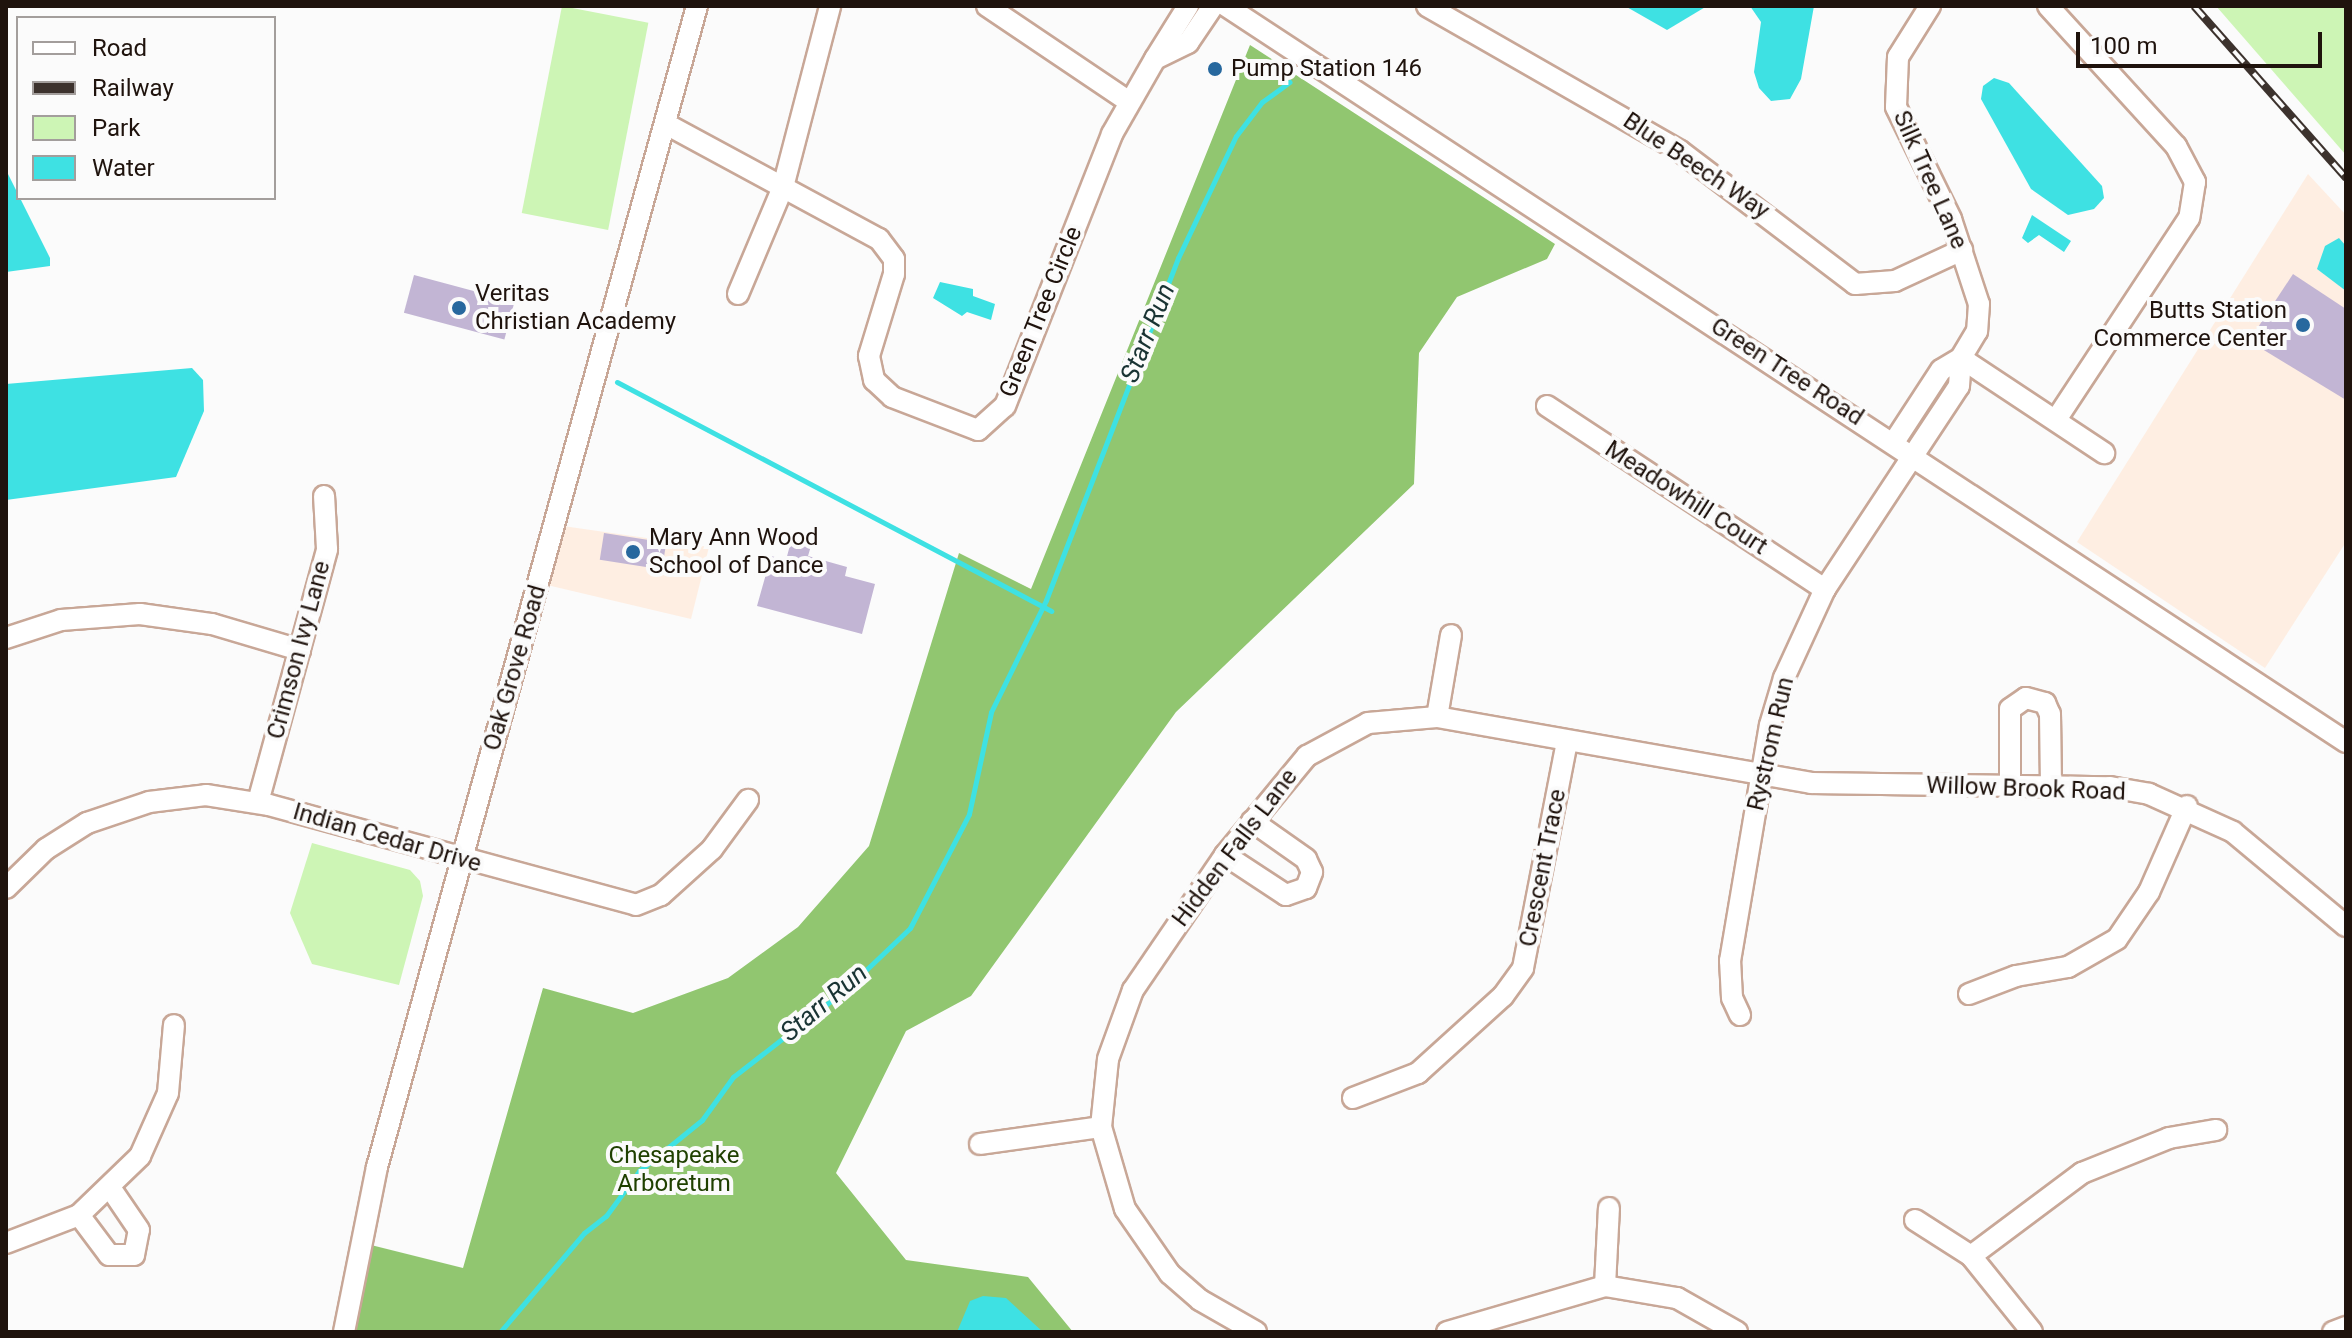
<!DOCTYPE html>
<style>
body{margin:0}
#map{position:relative;width:2352px;height:1338px;overflow:hidden;background:#fbfbfb;font-family:Roboto,sans-serif}
div>[style]{position:absolute}
.commercial>*{inset:0;background:#feeee2}
.green>*{inset:0;background:#cdf5b5;transform-origin:0 0}
.forest>*{inset:0;background:#91c670}
.water>*{inset:0;background:#3ee1e3}
.stream>*{height:5px;margin:-2.5px;padding:0 2.5px;transform-origin:2.5px;border-radius:2.5px;background:#3ee1e3}
.building>*{inset:0;background:#c2b5d4;transform-origin:0 0}
.roads{filter:drop-shadow(2px 0 #c8a797) drop-shadow(-2px 0 #c8a797) drop-shadow(0 2px #c8a797) drop-shadow(0 -2px #c8a797)}
.minor>*{height:20px;margin:-10px;padding:0 10px;transform-origin:10px;border-radius:10px;background:#fff}
.rail>*{height:8px;margin-top:-4px;transform-origin:0;background:repeating-linear-gradient(90deg,#fbfbfb 0 15px,#3c322d 0 30px);box-sizing:border-box;border-block:2px solid #3c322d}
.dots>*{width:22px;height:22px;translate:-50% -50%;box-sizing:border-box;border:4px solid #fbfbfb;border-radius:50%}
span{translate:-50% -50%;white-space:nowrap;text-align:center;line-height:1.15;-webkit-text-stroke:8px #fbfbfb;paint-order:stroke}
.poi-label{font-size:24px;color:#1f130d}
.left{translate:0 -50%;text-align:left}
.right{translate:-100% -50%;text-align:right}
.street-label{font-size:24px;color:#1f130d}
.park-label{font-size:24px;color:#1f4000}
.water-label{font-size:26px;color:#193333;font-style:italic}
.frame{position:absolute;inset:0;border:8px solid #1f130d;pointer-events:none}
.legend{position:absolute;left:16px;top:16px;width:260px;height:184px;box-sizing:border-box;background:#fbfbfb;border:2px solid #a39e9c;margin:0;padding:10px 14px;list-style:none;font-size:24px;color:#1f130d}
.legend li{display:flex;align-items:center;gap:16px;height:40px}
.legend b{width:40px;border:2px solid #a39e9c}
.scale{position:absolute;left:2076px;top:32px;width:246px;height:36px;box-sizing:border-box;border:4px solid #1f130d;border-top:0;padding-left:10px;font-size:24px;line-height:28px;white-space:nowrap;color:#1f130d;-webkit-text-stroke:6px #fbfbfb;paint-order:stroke}
</style>
<div id="map">
<div class="commercial">
<div style="clip-path:polygon(2308px 174px,2346px 215px,2346px 542px,2265px 668px,2077px 542px)"></div>
<div style="clip-path:polygon(563px 526px,709px 547px,691px 619px,547px 585px)"></div>
</div>
<div class="green">
<div style="left:562px;top:6px;width:88px;height:211px;rotate:11deg"></div>
<div style="clip-path:polygon(2216px 6px,2346px 6px,2346px 155px)"></div>
<div style="clip-path:polygon(312px 843px,410px 870px,420px 881px,423px 896px,399px 985px,312px 964px,290px 913px)"></div>
</div>
<div class="forest">
<div style="clip-path:polygon(1250px 45px,1555px 244px,1547px 259px,1457px 297px,1419px 353px,1414px 484px,1176px 712px,971px 996px,906px 1031px,836px 1173px,906px 1260px,1028px 1277px,1073px 1332px,354px 1332px,367px 1244px,463px 1268px,543px 988px,633px 1013px,728px 978px,798px 927px,869px 846px,959px 553px,1031px 589px)"></div>
</div>
<div class="water">
<div style="clip-path:polygon(1625px 6px,1707px 6px,1667px 30px)"></div>
<div style="clip-path:polygon(1750px 6px,1814px 6px,1801px 79px,1790px 99px,1771px 101px,1759px 88px,1754px 72px,1761px 22px)"></div>
<div style="clip-path:polygon(1994px 78px,2009px 83px,2102px 186px,2104px 198px,2094px 209px,2068px 215px,2031px 189px,1981px 99px,1983px 86px)"></div>
<div style="clip-path:polygon(6px 170px,50px 258px,50px 266px,6px 272px)"></div>
<div style="clip-path:polygon(2032px 215px,2071px 241px,2064px 252px,2039px 235px,2028px 243px,2022px 238px)"></div>
<div style="clip-path:polygon(2339px 238px,2346px 246px,2346px 291px,2317px 269px,2325px 246px)"></div>
<div style="clip-path:polygon(940px 282px,973px 289px,973px 296px,995px 304px,991px 320px,967px 312px,962px 316px,933px 298px)"></div>
<div style="clip-path:polygon(192px 368px,203px 380px,204px 411px,176px 477px,6px 500px,6px 384px)"></div>
<div style="clip-path:polygon(983px 1296px,1006px 1298px,1043px 1332px,957px 1332px,970px 1301px)"></div>
</div>
<div class="stream">
<div style="left:617px;top:382px;width:491px;rotate:27.8deg"></div>
<div style="left:500px;top:1332px;width:130px;rotate:-49.7deg"></div>
<div style="left:584px;top:1233px;width:28px;rotate:-38deg"></div>
<div style="left:606px;top:1216px;width:56px;rotate:-53.7deg"></div>
<div style="left:639px;top:1171px;width:81px;rotate:-39deg"></div>
<div style="left:702px;top:1120px;width:53px;rotate:-54.2deg"></div>
<div style="left:733px;top:1077px;width:143px;rotate:-37.9deg"></div>
<div style="left:846px;top:989px;width:88px;rotate:-43.6deg"></div>
<div style="left:910px;top:928px;width:128px;rotate:-62.6deg"></div>
<div style="left:969px;top:814px;width:104px;rotate:-77.8deg"></div>
<div style="left:991px;top:712px;width:125px;rotate:-63.8deg"></div>
<div style="left:1046px;top:600px;width:367px;rotate:-68.9deg"></div>
<div style="left:1178px;top:258px;width:135px;rotate:-64.6deg"></div>
<div style="left:1236px;top:136px;width:43px;rotate:-52.6deg"></div>
<div style="left:1262px;top:102px;width:34px;rotate:-36deg"></div>
</div>
<div class="building">
<div style="clip-path:polygon(2293px 274px,2346px 309px,2346px 400px,2249px 341px)"></div>
<div style="left:414px;top:275px;width:104px;height:39px;rotate:15deg"></div>
<div style="left:604px;top:533px;width:63px;height:27px;rotate:9deg"></div>
<div style="clip-path:polygon(793px 534px,813px 539px,808px 556px,847px 567px,845px 576px,875px 584px,862px 634px,757px 606px,771px 556px,786px 560px)"></div>
</div>
<div class="roads">
<div class="minor">
<div style="left:987px;top:6px;width:170px;rotate:34deg"></div>
<div style="left:1188px;top:6px;width:62px;rotate:121.9deg"></div>
<div style="left:1155px;top:59px;width:37px;rotate:-26deg"></div>
<div style="left:1188px;top:43px;width:45px;rotate:-56deg"></div>
<div style="left:1226px;top:6px;width:1340px;rotate:33.31deg"></div>
<div style="left:1427px;top:6px;width:292px;rotate:29.8deg"></div>
<div style="left:1680px;top:151px;width:220px;rotate:37.2deg"></div>
<div style="left:1855px;top:284px;width:40px;rotate:-4.3deg"></div>
<div style="left:1895px;top:281px;width:74px;rotate:-24.8deg"></div>
<div style="left:1930px;top:6px;width:60px;rotate:122.1deg"></div>
<div style="left:1898px;top:57px;width:50px;rotate:92.3deg"></div>
<div style="left:1896px;top:107px;width:125px;rotate:63.8deg"></div>
<div style="left:1951px;top:219px;width:89px;rotate:71.8deg"></div>
<div style="left:1979px;top:304px;width:27px;rotate:94deg"></div>
<div style="left:1977px;top:331px;width:31px;rotate:121deg"></div>
<div style="left:1961px;top:358px;width:172px;rotate:33.6deg"></div>
<div style="left:2048px;top:6px;width:190px;rotate:47.6deg"></div>
<div style="left:2176px;top:146px;width:41px;rotate:62.2deg"></div>
<div style="left:2195px;top:182px;width:36px;rotate:99deg"></div>
<div style="left:2189px;top:218px;width:242px;rotate:123.4deg"></div>
<div style="left:666px;top:124px;width:242px;rotate:28.4deg"></div>
<div style="left:879px;top:239px;width:25px;rotate:53deg"></div>
<div style="left:894px;top:259px;width:15px;rotate:90deg"></div>
<div style="left:894px;top:274px;width:86px;rotate:107deg"></div>
<div style="left:869px;top:356px;width:25px;rotate:78deg"></div>
<div style="left:874px;top:380px;width:25px;rotate:43deg"></div>
<div style="left:892px;top:397px;width:92px;rotate:21deg"></div>
<div style="left:978px;top:430px;width:36px;rotate:-42deg"></div>
<div style="left:1005px;top:406px;width:292px;rotate:-68.5deg"></div>
<div style="left:1112px;top:134px;width:86px;rotate:-60.2deg"></div>
<div style="left:738px;top:294px;width:116px;rotate:-67.2deg"></div>
<div style="left:783px;top:187px;width:187px;rotate:-75.4deg"></div>
<div style="left:1547px;top:406px;width:333px;rotate:33.4deg"></div>
<div style="left:6px;top:638px;width:58px;rotate:-18.1deg"></div>
<div style="left:61px;top:620px;width:79px;rotate:-4.3deg"></div>
<div style="left:140px;top:614px;width:73px;rotate:7.9deg"></div>
<div style="left:212px;top:624px;width:92px;rotate:16.5deg"></div>
<div style="left:1437px;top:717px;width:83px;rotate:-80.3deg"></div>
<div style="left:2010px;top:784px;width:75px;rotate:-90deg"></div>
<div style="left:2010px;top:709px;width:19px;rotate:-35deg"></div>
<div style="left:2026px;top:698px;width:20px;rotate:15deg"></div>
<div style="left:2045px;top:703px;width:12px;rotate:66deg"></div>
<div style="left:2050px;top:714px;width:71px;rotate:89.2deg"></div>
<div style="left:258px;top:802px;width:262px;rotate:-74.7deg"></div>
<div style="left:327px;top:549px;width:53px;rotate:-93.2deg"></div>
<div style="left:1225px;top:855px;width:73px;rotate:33.3deg"></div>
<div style="left:1286px;top:895px;width:21px;rotate:-19deg"></div>
<div style="left:1306px;top:888px;width:17px;rotate:-69deg"></div>
<div style="left:1312px;top:872px;width:14px;rotate:-115deg"></div>
<div style="left:1306px;top:859px;width:66px;rotate:-144.9deg"></div>
<div style="left:6px;top:888px;width:56px;rotate:-44.3deg"></div>
<div style="left:46px;top:849px;width:49px;rotate:-32.4deg"></div>
<div style="left:87px;top:823px;width:65px;rotate:-18.7deg"></div>
<div style="left:149px;top:802px;width:57px;rotate:-7deg"></div>
<div style="left:206px;top:795px;width:64px;rotate:9deg"></div>
<div style="left:269px;top:805px;width:380px;rotate:15.2deg"></div>
<div style="left:636px;top:905px;width:27px;rotate:-22deg"></div>
<div style="left:661px;top:895px;width:69px;rotate:-42deg"></div>
<div style="left:712px;top:849px;width:61px;rotate:-53.7deg"></div>
<div style="left:1969px;top:994px;width:50px;rotate:-21deg"></div>
<div style="left:2016px;top:976px;width:53px;rotate:-9.8deg"></div>
<div style="left:2068px;top:967px;width:56px;rotate:-29.7deg"></div>
<div style="left:2117px;top:939px;width:57px;rotate:-55.8deg"></div>
<div style="left:2149px;top:892px;width:94px;rotate:-66.2deg"></div>
<div style="left:1740px;top:1015px;width:19px;rotate:-115deg"></div>
<div style="left:1732px;top:998px;width:37px;rotate:-93deg"></div>
<div style="left:1730px;top:961px;width:239px;rotate:-80.4deg"></div>
<div style="left:1770px;top:725px;width:49px;rotate:-73.4deg"></div>
<div style="left:1784px;top:678px;width:98px;rotate:-65.3deg"></div>
<div style="left:1825px;top:589px;width:243px;rotate:-56.6deg"></div>
<div style="left:1959px;top:386px;width:28px;rotate:-86deg"></div>
<div style="left:1961px;top:358px;width:23px;rotate:149deg"></div>
<div style="left:1941px;top:370px;width:86px;rotate:123.1deg"></div>
<div style="left:1353px;top:1098px;width:70px;rotate:-21deg"></div>
<div style="left:1418px;top:1073px;width:115px;rotate:-42.2deg"></div>
<div style="left:1503px;top:996px;width:34px;rotate:-54deg"></div>
<div style="left:1523px;top:968px;width:230px;rotate:-79deg"></div>
<div style="left:980px;top:1144px;width:122px;rotate:-8deg"></div>
<div style="left:79px;top:1215px;width:50px;rotate:53.1deg"></div>
<div style="left:109px;top:1255px;width:25px"></div>
<div style="left:134px;top:1255px;width:25px;rotate:-79deg"></div>
<div style="left:139px;top:1230px;width:50px;rotate:-124.3deg"></div>
<div style="left:1915px;top:1220px;width:67px;rotate:32.7deg"></div>
<div style="left:1971px;top:1256px;width:97px;rotate:51.2deg"></div>
<div style="left:6px;top:1243px;width:78px;rotate:-21deg"></div>
<div style="left:79px;top:1215px;width:85px;rotate:-44deg"></div>
<div style="left:140px;top:1156px;width:69px;rotate:-66deg"></div>
<div style="left:168px;top:1093px;width:68px;rotate:-85deg"></div>
<div style="left:1971px;top:1256px;width:139px;rotate:-36.8deg"></div>
<div style="left:2082px;top:1173px;width:94px;rotate:-21.9deg"></div>
<div style="left:2169px;top:1138px;width:48px;rotate:-9.7deg"></div>
<div style="left:1605px;top:1286px;width:78px;rotate:-87.1deg"></div>
<div style="left:344px;top:1332px;width:168px;rotate:-78.7deg"></div>
<div style="left:377px;top:1167px;width:1204px;rotate:-74.59deg"></div>
<div style="left:1256px;top:1332px;width:64px;rotate:-150.3deg"></div>
<div style="left:1200px;top:1300px;width:40px;rotate:-139deg"></div>
<div style="left:1170px;top:1274px;width:79px;rotate:-124.7deg"></div>
<div style="left:1125px;top:1209px;width:85px;rotate:-106.3deg"></div>
<div style="left:1101px;top:1127px;width:68px;rotate:-84.1deg"></div>
<div style="left:1108px;top:1059px;width:73px;rotate:-70.1deg"></div>
<div style="left:1133px;top:990px;width:163px;rotate:-55.7deg"></div>
<div style="left:1225px;top:855px;width:129px;rotate:-50.4deg"></div>
<div style="left:1307px;top:756px;width:69px;rotate:-28.4deg"></div>
<div style="left:1368px;top:723px;width:69px;rotate:-5deg"></div>
<div style="left:1437px;top:717px;width:380px;rotate:10deg"></div>
<div style="left:1811px;top:783px;width:299px;rotate:0.8deg"></div>
<div style="left:2110px;top:787px;width:40px;rotate:10deg"></div>
<div style="left:2149px;top:794px;width:92px;rotate:24.3deg"></div>
<div style="left:2233px;top:832px;width:147px;rotate:39.8deg"></div>
<div style="left:1447px;top:1332px;width:165px;rotate:-16.2deg"></div>
<div style="left:1605px;top:1286px;width:73px;rotate:9.5deg"></div>
<div style="left:1677px;top:1298px;width:69px;rotate:29.5deg"></div>
<div style="left:2333px;top:1332px;width:14px;rotate:-21deg"></div>
</div>
</div>
<div class="rail">
<div style="left:2194px;top:6px;width:230px;rotate:48.5deg"></div>
</div>
<div class="dots">
<div style="left:1215px;top:69px;background:#27689e"></div>
<div style="left:459px;top:308px;background:#27689e"></div>
<div style="left:2303px;top:325px;background:#27689e"></div>
<div style="left:633px;top:552px;background:#27689e"></div>
</div>
<div class="poi-label">
<span class="left" style="left:1231px;top:69px">Pump Station 146</span>
<span class="left" style="left:475px;top:308px">Veritas<br>Christian Academy</span>
<span class="right" style="left:2287px;top:325px">Butts Station<br>Commerce Center</span>
<span class="left" style="left:649px;top:552px">Mary Ann Wood<br>School of Dance</span>
</div>
<div class="street-label">
<span style="left:1696px;top:166px;rotate:34deg">Blue Beech Way</span>
<span style="left:1930px;top:180px;rotate:66deg">Silk Tree Lane</span>
<span style="left:1041px;top:312px;rotate:-68deg">Green Tree Circle</span>
<span style="left:1787px;top:372px;rotate:33deg">Green Tree Road</span>
<span style="left:1686px;top:498px;rotate:33deg">Meadowhill Court</span>
<span style="left:299px;top:650px;rotate:-75deg">Crimson Ivy Lane</span>
<span style="left:515px;top:668px;rotate:-74deg">Oak Grove Road</span>
<span style="left:1771px;top:744px;rotate:-77deg">Rystrom Run</span>
<span style="left:2026px;top:789px;rotate:2deg">Willow Brook Road</span>
<span style="left:387px;top:838px;rotate:16deg">Indian Cedar Drive</span>
<span style="left:1235px;top:848px;rotate:-53deg">Hidden Falls Lane</span>
<span style="left:1543px;top:868px;rotate:-79deg">Crescent Trace</span>
</div>
<div class="park-label">
<span style="left:674px;top:1170px">Chesapeake<br>Arboretum</span>
</div>
<div class="water-label">
<span style="left:1148px;top:333px;rotate:-68deg">Starr Run</span>
<span style="left:824px;top:1003px;rotate:-40deg">Starr Run</span>
</div>
<div class="frame"></div>
<ul class="legend">
<li><b style="height:10px;background:#fff"></b>Road</li>
<li><b style="height:10px;background:#3c322d"></b>Railway</li>
<li><b style="height:22px;background:#cdf5b5"></b>Park</li>
<li><b style="height:22px;background:#3ee1e3"></b>Water</li>
</ul>
<div class="scale">100 m</div>
</div>
